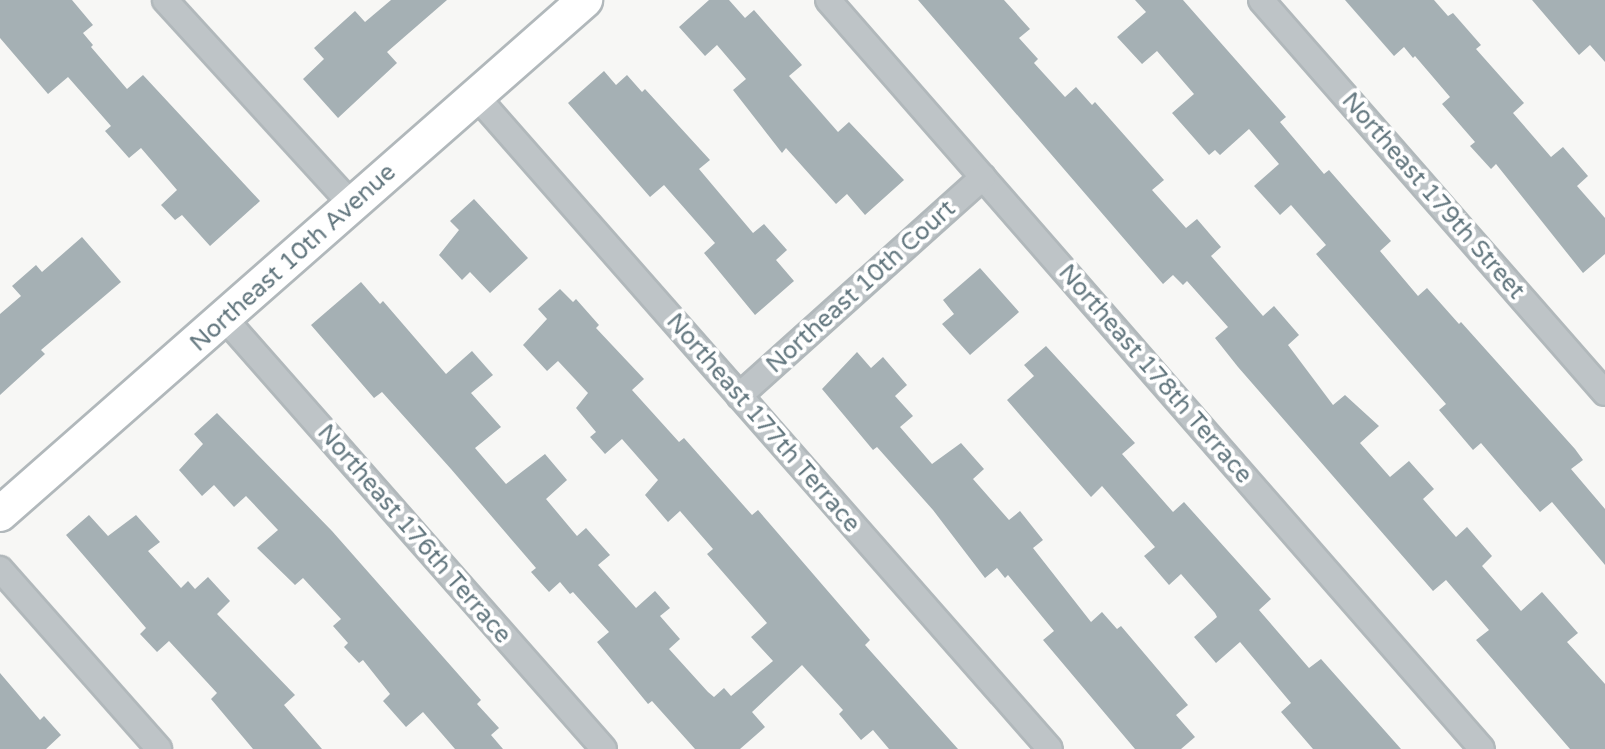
<!DOCTYPE html>
<style>
body{margin:0}
#map{position:relative;width:1605px;height:749px;overflow:hidden;background:#f7f7f5;font-family:"Varela Round",sans-serif}
div>[style]{position:absolute}
.building>*{inset:0;background:#a5b0b4}
.roads{filter:drop-shadow(2px 0 #b1b8bb) drop-shadow(-2px 0 #b1b8bb) drop-shadow(0 2px #b1b8bb) drop-shadow(0 -2px #b1b8bb)}
.street>*{height:24px;margin:-12px;padding:0 12px;transform-origin:12px;border-radius:12px;background:#bec4c7}
.secondary>*{height:34px;margin:-17px;padding:0 17px;transform-origin:17px;border-radius:17px;background:#fff}
span{translate:-50% -50%;white-space:nowrap;text-align:center;line-height:1.15;-webkit-text-stroke:8px #fff;paint-order:stroke}
.street-label{font-size:24px;color:#63777f}
</style>
<div id="map">
<div class="building">
<div style="clip-path:polygon(0 0,72px 0,93px 25px,83px 33px,93px 45px,91px 47px,127px 89px,143px 75px,260px 201px,210px 246px,182px 215px,175px 220px,161px 205px,177px 190px,141px 148px,129px 158px,105px 131px,111px 126px,68px 77px,48px 94px,0 38px)"></div>
<div style="clip-path:polygon(391px 0,447px 0,387px 52px,397px 63px,338px 118px,303px 79px,324px 59px,314px 48px,355px 11px,365px 22px)"></div>
<div style="clip-path:polygon(709px 0,729px 0,745px 18px,754px 10px,802px 65px,789px 76px,838px 132px,849px 122px,904px 180px,865px 215px,847px 194px,836px 204px,786px 148px,782px 153px,733px 90px,746px 79px,717px 45px,705px 56px,679px 27px)"></div>
<div style="clip-path:polygon(918px 0,1004px 0,1030px 29px,1019px 38px,1038px 59px,1034px 63px,1065px 97px,1076px 87px,1092px 105px,1095px 102px,1164px 180px,1152px 190px,1186px 228px,1197px 219px,1221px 247px,1211px 256px,1263px 316px,1274px 306px,1299px 335px,1288px 345px,1333px 405px,1345px 395px,1379px 426px,1360px 443px,1390px 477px,1409px 461px,1434px 489px,1423px 499px,1456px 537px,1467px 527px,1492px 556px,1482px 566px,1521px 611px,1542px 592px,1578px 633px,1567px 642px,1605px 684px,1605px 749px,1570px 749px,1476px 640px,1489px 630px,1446px 580px,1433px 591px,1238px 367px,1215px 338px,1228px 327px,1187px 281px,1183px 285px,1173px 275px,1163px 284px)"></div>
<div style="clip-path:polygon(1135px 0,1183px 0,1286px 117px,1280px 122px,1324px 174px,1329px 170px,1391px 241px,1380px 251px,1418px 296px,1427px 288px,1459px 324px,1461px 322px,1575px 449px,1583px 460px,1571px 469px,1605px 509px,1605px 565px,1552px 502px,1540px 512px,1481px 443px,1473px 450px,1439px 410px,1446px 404px,1316px 254px,1326px 245px,1291px 205px,1280px 215px,1254px 186px,1279px 164px,1249px 129px,1220px 155px,1215px 150px,1209px 155px,1172px 113px,1194px 94px,1157px 51px,1142px 64px,1117px 37px,1146px 12px)"></div>
<div style="clip-path:polygon(1345px 0,1434px 0,1448px 16px,1453px 13px,1481px 45px,1476px 49px,1524px 103px,1513px 113px,1551px 157px,1563px 147px,1588px 176px,1577px 186px,1605px 218px,1605px 254px,1583px 273px,1496px 164px,1491px 169px,1470px 146px,1475px 142px,1442px 104px,1450px 97px,1415px 56px,1413px 58px,1404px 47px,1394px 56px)"></div>
<div style="clip-path:polygon(1532px 0,1605px 0,1605px 62px,1590px 45px,1579px 55px)"></div>
<div style="clip-path:polygon(604px 71px,616px 85px,627px 75px,642px 92px,645px 89px,710px 160px,699px 169px,753px 233px,764px 224px,787px 250px,776px 260px,794px 281px,755px 315px,704px 253px,715px 243px,664px 185px,650px 197px,568px 103px)"></div>
<div style="clip-path:polygon(474px 199px,528px 258px,490px 293px,470px 272px,462px 280px,439px 255px,459px 230px,450px 221px)"></div>
<div style="clip-path:polygon(82px 237px,121px 282px,41px 350px,45px 354px,0 395px,0 314px,21px 296px,12px 286px,36px 265px,42px 272px)"></div>
<div style="clip-path:polygon(980px 268px,1019px 312px,970px 355px,942px 324px,954px 314px,943px 300px)"></div>
<div style="clip-path:polygon(361px 282px,380px 304px,383px 301px,446px 374px,472px 351px,493px 375px,471px 393px,501px 427px,475px 448px,506px 484px,545px 454px,567px 480px,546px 499px,577px 536px,586px 528px,610px 555px,598px 565px,636px 608px,655px 591px,670px 608px,660px 616px,680px 639px,669px 649px,708px 692px,714px 697px,724px 688px,731px 696px,773px 661px,751px 637px,767px 623px,707px 554px,713px 549px,680px 511px,668px 522px,645px 495px,658px 480px,622px 439px,605px 454px,590px 437px,596px 432px,576px 408px,588px 393px,558px 361px,547px 371px,523px 345px,547px 319px,538px 309px,560px 289px,573px 302px,576px 299px,599px 325px,596px 328px,644px 379px,632px 390px,679px 442px,684px 438px,752px 515px,758px 510px,870px 640px,865px 645px,958px 749px,889px 749px,873px 730px,861px 740px,839px 714px,843px 710px,802px 665px,752px 712px,765px 727px,740px 749px,695px 749px,652px 701px,648px 704px,597px 642px,609px 632px,573px 592px,570px 594px,560px 582px,549px 592px,531px 572px,536px 568px,451px 469px,382px 392px,374px 398px,311px 325px)"></div>
<div style="clip-path:polygon(1046px 346px,1135px 443px,1122px 454px,1173px 512px,1184px 502px,1271px 599px,1259px 610px,1309px 668px,1321px 659px,1401px 749px,1313px 749px,1281px 712px,1291px 703px,1240px 642px,1216px 663px,1194px 637px,1217px 617px,1215px 613px,1181px 574px,1169px 585px,1144px 556px,1155px 547px,1102px 486px,1091px 497px,1007px 400px,1034px 376px,1024px 365px)"></div>
<div style="clip-path:polygon(857px 352px,871px 368px,883px 357px,907px 385px,895px 396px,913px 416px,900px 427px,932px 464px,961px 443px,984px 469px,973px 479px,1009px 520px,1020px 511px,1043px 540px,1033px 548px,1091px 622px,1102px 612px,1117px 629px,1121px 626px,1188px 705px,1176px 715px,1195px 737px,1181px 749px,1135px 749px,1043px 640px,1054px 631px,1008px 575px,1005px 578px,997px 568px,985px 578px,933px 510px,877px 447px,873px 450px,822px 389px)"></div>
<div style="clip-path:polygon(217px 413px,332px 531px,481px 700px,477px 704px,499px 728px,491px 735px,503px 749px,455px 749px,423px 712px,406px 727px,383px 701px,390px 694px,363px 660px,359px 663px,344px 647px,348px 643px,333px 626px,341px 619px,303px 578px,295px 585px,257px 548px,278px 530px,246px 496px,234px 507px,214px 485px,202px 496px,179px 470px,203px 444px,194px 434px)"></div>
<div style="clip-path:polygon(89px 515px,108px 536px,136px 515px,160px 542px,148px 551px,181px 588px,188px 581px,195px 589px,208px 577px,230px 601px,217px 614px,295px 695px,284px 705px,322px 749px,253px 749px,211px 699px,217px 693px,169px 641px,157px 652px,140px 634px,146px 628px,66px 535px)"></div>
<div style="clip-path:polygon(0 673px,40px 720px,44px 716px,61px 735px,46px 749px,0 749px)"></div>
</div>
<div class="roads">
<div class="street">
<div style="left:165px;top:0;width:277px;rotate:47.6deg"></div>
<div style="left:828px;top:0;width:994px;rotate:48.87deg"></div>
<div style="left:1261px;top:0;width:522px;rotate:48.8deg"></div>
<div style="left:476px;top:96px;width:869px;rotate:48.68deg"></div>
<div style="left:225px;top:319px;width:573px;rotate:48.61deg"></div>
<div style="left:739px;top:396px;width:328px;rotate:-41.9deg"></div>
<div style="left:0;top:569px;width:240px;rotate:48.5deg"></div>
</div>
<div class="secondary">
<div style="left:0;top:514px;width:779px;rotate:-41.3deg"></div>
</div>
</div>
<div class="street-label">
<span style="left:1433px;top:196px;rotate:49deg">Northeast 179th Street</span>
<span style="left:293px;top:258px;rotate:-42deg">Northeast 10th Avenue</span>
<span style="left:861px;top:287px;rotate:-42deg">Northeast 10th Court</span>
<span style="left:1155px;top:374px;rotate:49deg">Northeast 178th Terrace</span>
<span style="left:763px;top:423px;rotate:49deg">Northeast 177th Terrace</span>
<span style="left:414px;top:534px;rotate:49deg">Northeast 176th Terrace</span>
</div>
</div>
